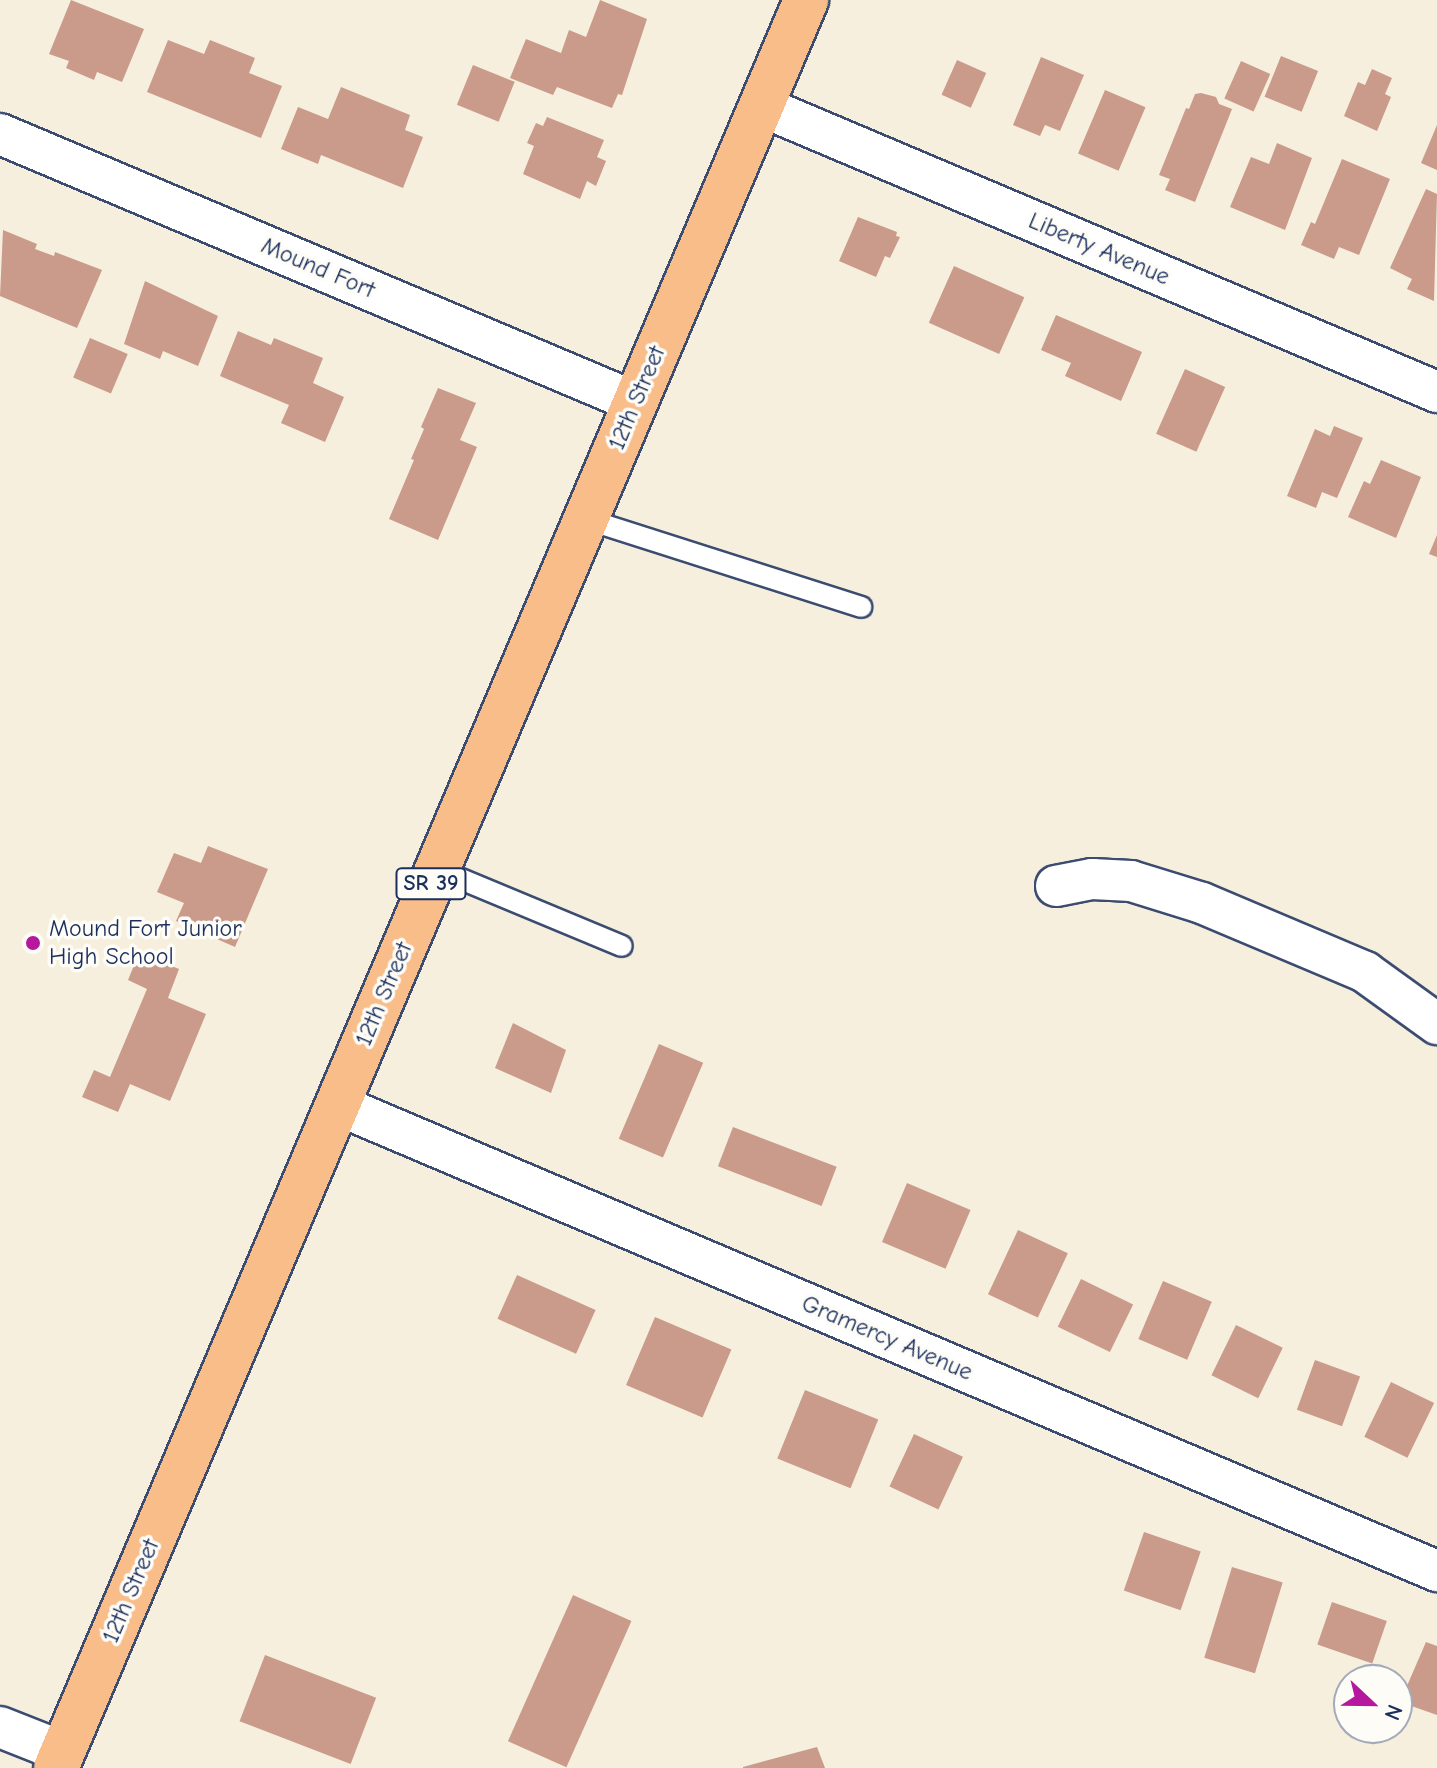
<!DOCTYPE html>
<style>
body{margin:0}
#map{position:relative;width:1437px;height:1768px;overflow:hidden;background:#f6efdd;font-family:"Comic Neue",sans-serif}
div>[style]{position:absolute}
.building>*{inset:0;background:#ca9a8a;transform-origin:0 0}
.roads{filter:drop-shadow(2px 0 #3c4c71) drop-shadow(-2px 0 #3c4c71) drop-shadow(0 2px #3c4c71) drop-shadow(0 -2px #3c4c71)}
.service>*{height:20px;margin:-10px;padding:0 10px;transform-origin:10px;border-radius:10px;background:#fff}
.minor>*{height:40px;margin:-20px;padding:0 20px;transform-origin:20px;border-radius:20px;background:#fff}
.primary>*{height:44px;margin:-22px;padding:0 22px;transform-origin:22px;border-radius:22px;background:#f8bd89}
.dots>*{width:22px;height:22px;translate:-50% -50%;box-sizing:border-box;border:4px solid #fdfcf7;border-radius:50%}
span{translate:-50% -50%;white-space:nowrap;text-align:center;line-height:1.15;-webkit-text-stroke:7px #fdfcf7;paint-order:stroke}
.shield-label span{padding:2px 6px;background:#fdfcf7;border:2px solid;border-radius:6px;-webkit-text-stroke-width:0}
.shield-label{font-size:22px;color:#1b2f5e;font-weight:700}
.street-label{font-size:24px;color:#1b2f5e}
.poi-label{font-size:24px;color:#1b2f5e}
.left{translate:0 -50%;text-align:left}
.north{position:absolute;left:1333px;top:1664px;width:80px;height:80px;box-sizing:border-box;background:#fdfcf7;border:2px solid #a3aaba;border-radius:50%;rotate:112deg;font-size:22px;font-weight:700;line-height:32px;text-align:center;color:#1b2f5e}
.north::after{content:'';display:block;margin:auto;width:28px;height:36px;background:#b5179e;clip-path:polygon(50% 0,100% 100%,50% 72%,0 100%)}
</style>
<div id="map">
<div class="building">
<div style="clip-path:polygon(71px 0,144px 29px,122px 82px,97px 72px,94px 80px,66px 68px,69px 61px,49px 54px)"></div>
<div style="clip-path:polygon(600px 0,647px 19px,622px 95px,618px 94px,612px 108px,557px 87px,553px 95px,510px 78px,526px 39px,561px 53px,569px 30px,586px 37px)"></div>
<div style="clip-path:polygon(168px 40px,204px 54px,210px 40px,255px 58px,249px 73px,282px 86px,261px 138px,147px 92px)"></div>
<div style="left:1281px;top:56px;width:40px;height:44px;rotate:22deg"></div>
<div style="clip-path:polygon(1041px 57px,1084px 75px,1060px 131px,1045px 125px,1040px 136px,1013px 125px)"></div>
<div style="left:957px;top:60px;width:32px;height:38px;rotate:24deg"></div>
<div style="left:1241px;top:61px;width:32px;height:41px;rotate:24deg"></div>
<div style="left:473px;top:65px;width:45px;height:43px;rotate:22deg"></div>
<div style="clip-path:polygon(1372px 69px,1392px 78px,1385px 94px,1391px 97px,1377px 131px,1344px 116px,1358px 82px,1365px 85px)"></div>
<div style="clip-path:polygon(341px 87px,410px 115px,405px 130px,423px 137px,403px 188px,321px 155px,318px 164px,281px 149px,298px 107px,328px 119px)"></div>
<div style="left:1105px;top:90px;width:44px;height:69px;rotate:23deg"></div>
<div style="clip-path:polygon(1201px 93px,1216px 97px,1219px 104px,1232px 109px,1195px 202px,1165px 190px,1170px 179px,1159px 175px,1186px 108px,1189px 109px,1195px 94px)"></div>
<div style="clip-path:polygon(547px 117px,604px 140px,597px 157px,606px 161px,596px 186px,587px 181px,580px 199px,523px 174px,534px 146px,527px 143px,536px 123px,543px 126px)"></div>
<div style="clip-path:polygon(1437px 125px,1437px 170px,1421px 163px)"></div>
<div style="clip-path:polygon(1277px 143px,1312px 158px,1285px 230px,1230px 207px,1251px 157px,1269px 164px)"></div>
<div style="clip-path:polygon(1342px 159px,1390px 179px,1359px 255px,1339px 247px,1334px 259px,1301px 245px,1311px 222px,1315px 224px)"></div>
<div style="clip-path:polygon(1426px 189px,1437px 194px,1434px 301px,1407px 289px,1412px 279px,1390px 268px)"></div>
<div style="clip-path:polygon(858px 217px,897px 232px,896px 236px,900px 237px,890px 258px,885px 256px,876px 277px,839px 261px)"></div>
<div style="clip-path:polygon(3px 230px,37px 244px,35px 249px,54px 256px,55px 252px,102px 270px,77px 328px,0 296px)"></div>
<div style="left:954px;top:266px;width:77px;height:62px;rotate:24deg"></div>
<div style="clip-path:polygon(145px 281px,218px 316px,198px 366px,163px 351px,160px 359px,124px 344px)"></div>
<div style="clip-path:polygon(1056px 315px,1142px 352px,1121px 401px,1065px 376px,1071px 363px,1041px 350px)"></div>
<div style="clip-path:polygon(238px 331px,271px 345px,274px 338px,323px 358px,313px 383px,344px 397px,325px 442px,281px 423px,289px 405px,220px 376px)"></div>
<div style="left:90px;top:338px;width:41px;height:43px;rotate:23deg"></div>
<div style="left:1185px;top:369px;width:44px;height:71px;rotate:24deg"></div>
<div style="clip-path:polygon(438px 388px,476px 403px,460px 440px,477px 447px,438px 540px,389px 519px,414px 460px,411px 459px,424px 429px,421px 427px)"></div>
<div style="clip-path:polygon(1334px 426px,1363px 438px,1337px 498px,1322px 492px,1316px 508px,1287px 496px,1315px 429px,1330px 436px)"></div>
<div style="clip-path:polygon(1381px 460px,1421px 477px,1396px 538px,1348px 517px,1364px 481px,1370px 484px)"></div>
<div style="clip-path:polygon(1437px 535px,1437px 557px,1429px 554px)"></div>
<div style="clip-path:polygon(208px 846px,268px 869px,235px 947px,176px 921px,184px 903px,157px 892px,174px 853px,201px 863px)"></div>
<div style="clip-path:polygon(139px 953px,179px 969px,168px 998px,206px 1014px,170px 1101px,130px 1084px,118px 1112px,82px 1097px,94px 1070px,110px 1077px,147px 989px,128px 980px)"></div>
<div style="clip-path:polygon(513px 1023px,566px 1050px,551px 1093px,495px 1068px)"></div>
<div style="left:659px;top:1044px;width:48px;height:103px;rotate:23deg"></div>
<div style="left:733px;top:1127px;width:111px;height:42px;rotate:21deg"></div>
<div style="left:907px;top:1183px;width:69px;height:64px;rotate:23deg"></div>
<div style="left:1018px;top:1230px;width:55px;height:71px;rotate:25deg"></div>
<div style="left:517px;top:1275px;width:86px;height:48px;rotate:24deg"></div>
<div style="left:1081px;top:1279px;width:58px;height:53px;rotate:26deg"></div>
<div style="left:1163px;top:1281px;width:53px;height:63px;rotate:23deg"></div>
<div style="left:655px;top:1317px;width:83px;height:74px;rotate:23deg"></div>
<div style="left:1236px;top:1325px;width:52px;height:56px;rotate:26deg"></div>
<div style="left:1315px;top:1360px;width:48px;height:53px;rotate:20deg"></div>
<div style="left:1391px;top:1382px;width:48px;height:61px;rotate:26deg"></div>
<div style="left:805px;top:1390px;width:79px;height:74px;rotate:22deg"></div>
<div style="left:914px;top:1434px;width:54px;height:58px;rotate:25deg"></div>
<div style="left:1144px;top:1532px;width:60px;height:62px;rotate:19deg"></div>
<div style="left:1232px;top:1567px;width:53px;height:95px;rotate:17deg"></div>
<div style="left:573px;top:1595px;width:64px;height:160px;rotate:24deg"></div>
<div style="left:1332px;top:1602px;width:58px;height:45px;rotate:19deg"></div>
<div style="clip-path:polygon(1426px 1642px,1437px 1646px,1437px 1715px,1400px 1702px)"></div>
<div style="left:265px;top:1655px;width:119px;height:71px;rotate:21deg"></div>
<div style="clip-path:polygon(817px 1747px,825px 1768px,743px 1768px,743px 1767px)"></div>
</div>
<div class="roads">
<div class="service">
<div style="left:586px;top:519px;width:289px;rotate:17.7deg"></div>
<div style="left:437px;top:869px;width:200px;rotate:22.6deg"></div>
</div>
<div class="minor">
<div style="left:761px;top:106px;width:734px;rotate:22.93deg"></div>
<div style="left:0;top:134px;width:689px;rotate:22.88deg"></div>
<div style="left:1056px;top:886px;width:37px;rotate:-11deg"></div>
<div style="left:1092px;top:879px;width:39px;rotate:3deg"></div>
<div style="left:1131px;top:881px;width:74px;rotate:17.2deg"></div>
<div style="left:1202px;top:903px;width:177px;rotate:22.9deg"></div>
<div style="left:1365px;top:972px;width:89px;rotate:35.8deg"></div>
<div style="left:338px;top:1105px;width:1194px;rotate:22.98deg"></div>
<div style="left:0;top:1727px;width:68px;rotate:21.6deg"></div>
</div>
<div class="primary">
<div style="left:56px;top:1768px;width:1921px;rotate:-67.01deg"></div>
</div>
</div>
<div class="dots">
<div style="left:33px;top:943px;background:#b5179e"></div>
</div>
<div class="shield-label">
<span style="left:431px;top:884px">SR 39</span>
</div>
<div class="street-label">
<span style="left:1099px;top:249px;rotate:23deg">Liberty Avenue</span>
<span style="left:318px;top:268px;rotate:23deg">Mound Fort</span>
<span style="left:637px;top:398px;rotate:-67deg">12th Street</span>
<span style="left:384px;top:994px;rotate:-67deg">12th Street</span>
<span style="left:887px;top:1338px;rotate:23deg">Gramercy Avenue</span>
<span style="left:131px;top:1591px;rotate:-67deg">12th Street</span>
</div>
<div class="poi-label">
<span class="left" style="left:49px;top:943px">Mound Fort Junior<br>High School</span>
</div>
<div class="north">N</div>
</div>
